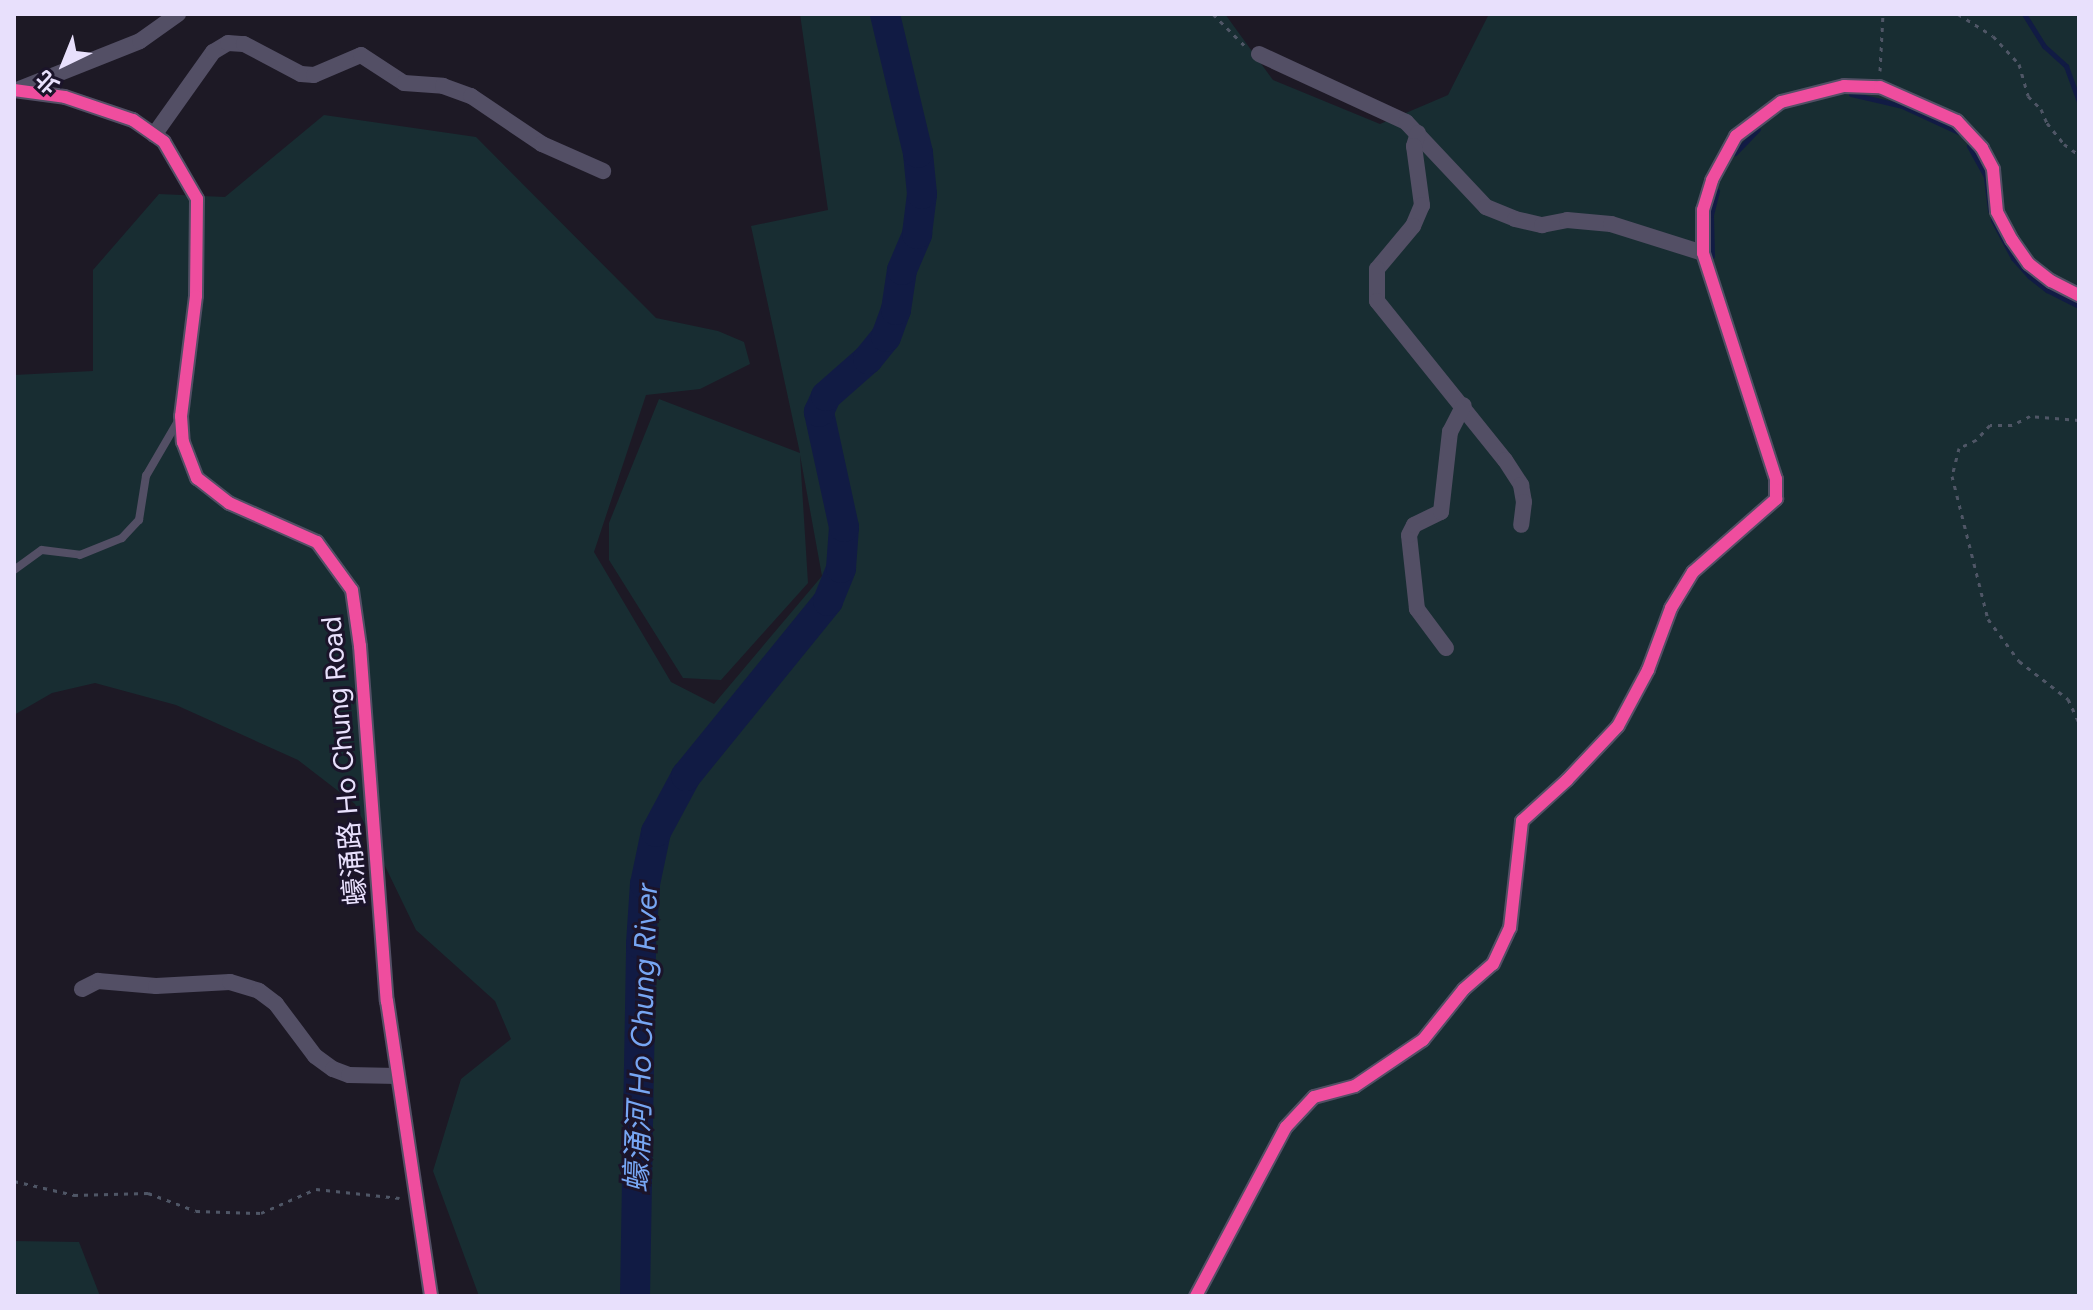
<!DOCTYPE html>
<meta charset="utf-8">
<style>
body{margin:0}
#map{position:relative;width:2093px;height:1310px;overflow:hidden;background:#1d1925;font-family:Figtree,"Noto Sans TC",sans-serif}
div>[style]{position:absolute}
.green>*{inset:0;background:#182d32}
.stream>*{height:5px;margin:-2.5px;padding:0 2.5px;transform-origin:2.5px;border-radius:2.5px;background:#111b44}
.river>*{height:30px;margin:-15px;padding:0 15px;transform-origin:15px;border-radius:15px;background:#111b44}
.path>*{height:3px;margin-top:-1.5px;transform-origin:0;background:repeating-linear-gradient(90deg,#4f5666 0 4px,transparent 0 10px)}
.service>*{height:8px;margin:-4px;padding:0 4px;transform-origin:4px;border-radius:4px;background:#534f65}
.minor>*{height:16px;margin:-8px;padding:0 8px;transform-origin:8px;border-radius:8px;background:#534f65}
.cycleway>*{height:12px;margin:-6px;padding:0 6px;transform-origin:6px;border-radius:6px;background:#ef4d9e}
span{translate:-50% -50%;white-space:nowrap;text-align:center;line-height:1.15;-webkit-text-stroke:6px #1b142a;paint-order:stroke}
.street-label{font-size:28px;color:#e8e0fc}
.water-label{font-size:30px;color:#77a6f3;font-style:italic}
.frame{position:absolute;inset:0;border:16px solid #e8e0fc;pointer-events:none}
.north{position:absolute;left:24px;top:24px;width:80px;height:80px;-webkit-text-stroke:6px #1b142a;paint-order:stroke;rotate:223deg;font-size:22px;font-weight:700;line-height:32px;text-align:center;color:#e8e0fc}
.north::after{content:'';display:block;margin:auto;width:28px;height:36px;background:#e8e0fc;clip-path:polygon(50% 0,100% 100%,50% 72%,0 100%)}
</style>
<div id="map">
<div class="green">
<div style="clip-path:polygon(800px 14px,1225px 14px,1273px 80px,1380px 124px,1448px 95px,1489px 14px,2079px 14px,2079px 1296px,479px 1296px,433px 1171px,461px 1079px,511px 1039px,495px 1001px,416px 930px,355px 804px,298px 760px,176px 705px,95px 683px,52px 693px,14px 715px,14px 375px,93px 371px,93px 270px,159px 194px,225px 197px,324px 115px,476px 137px,656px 318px,718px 331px,744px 342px,750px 364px,700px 389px,646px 395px,594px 552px,671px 682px,714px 704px,822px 576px,800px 455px,808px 583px,721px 680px,683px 678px,609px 560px,609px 523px,659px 399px,800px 453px,751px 226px,828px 210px)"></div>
<div style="clip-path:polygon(14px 1241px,79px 1242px,100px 1296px,14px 1296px)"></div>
</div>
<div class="stream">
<div style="left:2024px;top:14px;width:38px;rotate:58deg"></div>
<div style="left:2044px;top:46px;width:30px;rotate:42deg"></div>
<div style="left:2066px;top:66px;width:37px;rotate:70deg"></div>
<div style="left:1851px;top:94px;width:52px;rotate:13.2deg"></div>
<div style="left:1902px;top:106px;width:62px;rotate:24.9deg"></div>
<div style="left:1969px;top:146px;width:35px;rotate:61deg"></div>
<div style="left:1986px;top:177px;width:34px;rotate:83deg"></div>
<div style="left:1735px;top:153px;width:33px;rotate:-46deg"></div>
<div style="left:1993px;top:220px;width:43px;rotate:62.2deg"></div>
<div style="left:2013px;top:258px;width:24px;rotate:48deg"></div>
<div style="left:2029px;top:276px;width:23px;rotate:38deg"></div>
<div style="left:2047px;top:290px;width:36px;rotate:27deg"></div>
<div style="left:1712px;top:256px;width:41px;rotate:-91.4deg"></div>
<div style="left:1711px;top:215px;width:25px;rotate:-76deg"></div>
</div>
<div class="river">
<div style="left:635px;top:1296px;width:352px;rotate:-89deg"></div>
<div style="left:641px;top:944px;width:60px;rotate:-86.2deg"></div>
<div style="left:645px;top:884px;width:53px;rotate:-78.1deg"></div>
<div style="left:656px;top:832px;width:64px;rotate:-61.8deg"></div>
<div style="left:686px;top:776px;width:225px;rotate:-50.9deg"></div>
<div style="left:828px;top:601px;width:35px;rotate:-68deg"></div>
<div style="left:841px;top:568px;width:41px;rotate:-85.8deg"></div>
<div style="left:844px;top:527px;width:118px;rotate:-102.3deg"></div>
<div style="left:819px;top:412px;width:17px;rotate:-66deg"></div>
<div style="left:826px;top:396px;width:56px;rotate:-41.4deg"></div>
<div style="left:868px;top:359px;width:28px;rotate:-51deg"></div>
<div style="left:886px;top:337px;width:29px;rotate:-70deg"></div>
<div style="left:896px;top:310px;width:40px;rotate:-81.5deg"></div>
<div style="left:902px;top:270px;width:39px;rotate:-67deg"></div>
<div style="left:917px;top:234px;width:40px;rotate:-82.9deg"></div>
<div style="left:922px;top:194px;width:41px;rotate:-95.6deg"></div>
<div style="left:918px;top:153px;width:143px;rotate:-103.4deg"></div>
</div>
<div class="path">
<div style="left:1213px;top:14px;width:44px;rotate:45deg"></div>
<div style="left:1958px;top:14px;width:41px;rotate:32.2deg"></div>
<div style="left:1993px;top:36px;width:38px;rotate:47deg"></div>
<div style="left:2019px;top:64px;width:33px;rotate:74deg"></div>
<div style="left:2028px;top:96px;width:18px;rotate:45deg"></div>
<div style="left:2041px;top:109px;width:15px;rotate:67deg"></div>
<div style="left:2047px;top:123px;width:27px;rotate:51deg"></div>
<div style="left:2064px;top:144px;width:19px;rotate:36deg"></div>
<div style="left:1880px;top:71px;width:57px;rotate:-87deg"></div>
<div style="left:2079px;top:420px;width:49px;rotate:-175.3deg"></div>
<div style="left:2030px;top:416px;width:20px;rotate:153deg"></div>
<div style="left:2012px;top:425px;width:22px;rotate:180deg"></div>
<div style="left:1990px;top:425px;width:21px;rotate:133deg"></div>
<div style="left:1976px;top:440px;width:19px;rotate:155deg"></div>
<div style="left:1959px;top:448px;width:29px;rotate:104deg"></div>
<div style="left:1952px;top:476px;width:147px;rotate:75.9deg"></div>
<div style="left:1988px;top:619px;width:52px;rotate:53.6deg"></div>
<div style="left:2019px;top:661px;width:62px;rotate:37.8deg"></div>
<div style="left:2068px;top:699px;width:26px;rotate:65deg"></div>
<div style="left:14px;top:1181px;width:62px;rotate:13.1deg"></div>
<div style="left:74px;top:1195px;width:74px;rotate:-1.5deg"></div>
<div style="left:148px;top:1193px;width:51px;rotate:20.6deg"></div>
<div style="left:196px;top:1211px;width:65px;rotate:1.8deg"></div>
<div style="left:261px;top:1213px;width:60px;rotate:-23.6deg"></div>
<div style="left:316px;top:1189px;width:84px;rotate:6.1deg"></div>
</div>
<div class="service">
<div style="left:14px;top:570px;width:34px;rotate:-36deg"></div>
<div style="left:42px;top:550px;width:38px;rotate:7deg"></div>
<div style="left:80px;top:555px;width:45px;rotate:-22deg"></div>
<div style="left:122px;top:538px;width:25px;rotate:-47deg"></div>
<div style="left:139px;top:520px;width:45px;rotate:-81deg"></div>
<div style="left:146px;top:476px;width:64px;rotate:-59.8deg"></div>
</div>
<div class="minor">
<div style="left:1259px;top:54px;width:162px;rotate:24.8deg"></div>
<div style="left:1406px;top:122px;width:117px;rotate:46.7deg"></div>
<div style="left:1486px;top:207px;width:31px;rotate:22deg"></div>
<div style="left:1515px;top:219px;width:28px;rotate:13deg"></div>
<div style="left:1542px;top:225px;width:25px;rotate:-11deg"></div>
<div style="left:1567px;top:220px;width:44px;rotate:5.2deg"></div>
<div style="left:1611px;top:224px;width:96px;rotate:17.5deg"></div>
<div style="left:14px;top:90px;width:51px;rotate:7.8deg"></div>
<div style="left:65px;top:97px;width:72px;rotate:18.7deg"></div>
<div style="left:133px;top:120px;width:38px;rotate:35deg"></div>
<div style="left:164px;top:142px;width:66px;rotate:59.9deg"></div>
<div style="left:197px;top:199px;width:97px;rotate:90.6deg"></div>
<div style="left:196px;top:296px;width:121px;rotate:97.1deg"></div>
<div style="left:181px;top:416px;width:26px;rotate:86deg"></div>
<div style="left:183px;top:442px;width:39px;rotate:69deg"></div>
<div style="left:197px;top:478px;width:41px;rotate:38deg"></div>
<div style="left:229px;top:503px;width:96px;rotate:23.9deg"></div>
<div style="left:317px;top:542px;width:59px;rotate:53.9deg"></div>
<div style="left:352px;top:590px;width:57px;rotate:81.9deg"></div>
<div style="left:360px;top:646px;width:356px;rotate:85.7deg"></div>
<div style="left:387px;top:1001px;width:298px;rotate:81.5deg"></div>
<div style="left:17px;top:90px;width:132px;rotate:-21.7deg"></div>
<div style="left:140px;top:41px;width:47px;rotate:-35.4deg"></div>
<div style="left:1418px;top:133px;width:14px;rotate:107deg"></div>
<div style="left:1414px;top:146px;width:60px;rotate:82.3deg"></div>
<div style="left:1422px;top:205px;width:23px;rotate:113deg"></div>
<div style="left:1413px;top:226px;width:56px;rotate:129.9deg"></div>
<div style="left:1377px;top:269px;width:32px;rotate:90deg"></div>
<div style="left:1377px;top:301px;width:204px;rotate:51.2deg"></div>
<div style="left:1505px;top:460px;width:30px;rotate:57deg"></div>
<div style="left:1521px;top:485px;width:17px;rotate:80deg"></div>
<div style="left:1524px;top:502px;width:23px;rotate:97deg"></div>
<div style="left:154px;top:135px;width:102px;rotate:-54.6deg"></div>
<div style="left:213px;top:52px;width:17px;rotate:-31deg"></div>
<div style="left:228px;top:43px;width:16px;rotate:4deg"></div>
<div style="left:244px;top:44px;width:64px;rotate:27.8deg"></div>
<div style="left:301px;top:74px;width:13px;rotate:4deg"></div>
<div style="left:314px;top:75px;width:51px;rotate:-23.1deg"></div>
<div style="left:361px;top:55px;width:51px;rotate:33.1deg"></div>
<div style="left:404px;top:83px;width:39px;rotate:4deg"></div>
<div style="left:443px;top:86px;width:30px;rotate:20deg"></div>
<div style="left:471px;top:96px;width:86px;rotate:34.1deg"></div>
<div style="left:542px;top:144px;width:67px;rotate:23.9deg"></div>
<div style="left:1446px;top:648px;width:49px;rotate:-126.6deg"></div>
<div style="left:1417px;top:609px;width:74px;rotate:-96.2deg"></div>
<div style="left:1409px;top:535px;width:11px;rotate:-63deg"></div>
<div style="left:1414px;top:525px;width:30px;rotate:-26deg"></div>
<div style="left:1441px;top:512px;width:81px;rotate:-83.6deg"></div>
<div style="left:1450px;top:432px;width:30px;rotate:-63deg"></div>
<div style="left:82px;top:989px;width:18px;rotate:-27deg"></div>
<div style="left:98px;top:981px;width:58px;rotate:4.9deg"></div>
<div style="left:156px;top:986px;width:74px;rotate:-3.1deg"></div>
<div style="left:230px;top:982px;width:30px;rotate:17deg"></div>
<div style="left:259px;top:991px;width:21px;rotate:37deg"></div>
<div style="left:276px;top:1004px;width:65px;rotate:53.1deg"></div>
<div style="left:315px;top:1056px;width:22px;rotate:36deg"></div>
<div style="left:333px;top:1069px;width:17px;rotate:21deg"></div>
<div style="left:349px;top:1075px;width:48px;rotate:1.2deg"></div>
<div style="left:1196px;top:1296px;width:191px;rotate:-62deg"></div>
<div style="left:1286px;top:1127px;width:41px;rotate:-47deg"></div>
<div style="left:1314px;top:1097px;width:42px;rotate:-15deg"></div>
<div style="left:1355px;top:1086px;width:82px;rotate:-34.1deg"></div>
<div style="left:1423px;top:1040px;width:65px;rotate:-51.2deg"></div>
<div style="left:1464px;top:989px;width:38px;rotate:-41deg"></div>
<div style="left:1493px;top:964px;width:40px;rotate:-65deg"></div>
<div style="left:1510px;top:928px;width:108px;rotate:-83.6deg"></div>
<div style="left:1522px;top:821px;width:61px;rotate:-42.3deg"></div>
<div style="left:1567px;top:780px;width:74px;rotate:-46.6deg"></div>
<div style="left:1618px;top:726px;width:64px;rotate:-61.8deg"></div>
<div style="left:1648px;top:670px;width:66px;rotate:-69.6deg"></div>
<div style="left:1671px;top:608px;width:42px;rotate:-58.6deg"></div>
<div style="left:1693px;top:572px;width:111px;rotate:-41.3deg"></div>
<div style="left:1776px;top:499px;width:20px;rotate:-90deg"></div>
<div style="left:1776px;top:479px;width:237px;rotate:-107.9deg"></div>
<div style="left:1703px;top:253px;width:43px;rotate:-90deg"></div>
<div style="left:1703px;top:210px;width:31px;rotate:-73deg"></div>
<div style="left:1712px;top:180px;width:50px;rotate:-61.4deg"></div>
<div style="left:1736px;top:136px;width:56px;rotate:-37.1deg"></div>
<div style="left:1781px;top:102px;width:65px;rotate:-14.3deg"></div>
<div style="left:1844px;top:86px;width:36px;rotate:2deg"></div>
<div style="left:1880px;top:87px;width:84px;rotate:23.8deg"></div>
<div style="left:1957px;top:121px;width:37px;rotate:47deg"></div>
<div style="left:1982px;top:148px;width:24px;rotate:62deg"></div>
<div style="left:1993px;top:169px;width:43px;rotate:84.7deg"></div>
<div style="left:1997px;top:212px;width:32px;rotate:62deg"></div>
<div style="left:2012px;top:240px;width:29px;rotate:55deg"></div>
<div style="left:2029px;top:264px;width:28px;rotate:38deg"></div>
<div style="left:2051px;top:281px;width:31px;rotate:27deg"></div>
</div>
<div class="cycleway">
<div style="left:14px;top:90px;width:51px;rotate:7.8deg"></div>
<div style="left:65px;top:97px;width:72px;rotate:18.7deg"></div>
<div style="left:133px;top:120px;width:38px;rotate:35deg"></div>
<div style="left:164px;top:142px;width:66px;rotate:59.9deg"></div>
<div style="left:197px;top:199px;width:97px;rotate:90.6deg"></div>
<div style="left:196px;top:296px;width:121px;rotate:97.1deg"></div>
<div style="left:181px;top:416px;width:26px;rotate:86deg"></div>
<div style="left:183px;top:442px;width:39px;rotate:69deg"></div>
<div style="left:197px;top:478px;width:41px;rotate:38deg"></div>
<div style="left:229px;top:503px;width:96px;rotate:23.9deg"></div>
<div style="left:317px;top:542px;width:59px;rotate:53.9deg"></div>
<div style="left:352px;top:590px;width:57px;rotate:81.9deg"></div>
<div style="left:360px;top:646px;width:356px;rotate:85.7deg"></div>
<div style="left:387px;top:1001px;width:298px;rotate:81.5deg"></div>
<div style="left:1196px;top:1296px;width:191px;rotate:-62deg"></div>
<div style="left:1286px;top:1127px;width:41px;rotate:-47deg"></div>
<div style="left:1314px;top:1097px;width:42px;rotate:-15deg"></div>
<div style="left:1355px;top:1086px;width:82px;rotate:-34.1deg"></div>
<div style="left:1423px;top:1040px;width:65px;rotate:-51.2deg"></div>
<div style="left:1464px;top:989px;width:38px;rotate:-41deg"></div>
<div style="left:1493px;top:964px;width:40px;rotate:-65deg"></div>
<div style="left:1510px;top:928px;width:108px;rotate:-83.6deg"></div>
<div style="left:1522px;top:821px;width:61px;rotate:-42.3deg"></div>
<div style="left:1567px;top:780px;width:74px;rotate:-46.6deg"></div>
<div style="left:1618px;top:726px;width:64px;rotate:-61.8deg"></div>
<div style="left:1648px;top:670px;width:66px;rotate:-69.6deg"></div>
<div style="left:1671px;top:608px;width:42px;rotate:-58.6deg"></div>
<div style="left:1693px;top:572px;width:111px;rotate:-41.3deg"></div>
<div style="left:1776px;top:499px;width:20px;rotate:-90deg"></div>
<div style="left:1776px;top:479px;width:237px;rotate:-107.9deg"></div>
<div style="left:1703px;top:253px;width:43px;rotate:-90deg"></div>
<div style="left:1703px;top:210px;width:31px;rotate:-73deg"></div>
<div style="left:1712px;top:180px;width:50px;rotate:-61.4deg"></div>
<div style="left:1736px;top:136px;width:56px;rotate:-37.1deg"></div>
<div style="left:1781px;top:102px;width:65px;rotate:-14.3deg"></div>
<div style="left:1844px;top:86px;width:36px;rotate:2deg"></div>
<div style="left:1880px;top:87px;width:84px;rotate:23.8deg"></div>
<div style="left:1957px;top:121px;width:37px;rotate:47deg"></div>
<div style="left:1982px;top:148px;width:24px;rotate:62deg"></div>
<div style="left:1993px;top:169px;width:43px;rotate:84.7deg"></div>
<div style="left:1997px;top:212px;width:32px;rotate:62deg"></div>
<div style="left:2012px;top:240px;width:29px;rotate:55deg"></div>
<div style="left:2029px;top:264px;width:28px;rotate:38deg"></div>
<div style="left:2051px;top:281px;width:31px;rotate:27deg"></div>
</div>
<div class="street-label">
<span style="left:343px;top:761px;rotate:-95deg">蠔涌路 Ho Chung Road</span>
</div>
<div class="water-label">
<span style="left:642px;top:1038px;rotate:-88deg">蠔涌河 Ho Chung River</span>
</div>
<div class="frame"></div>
<div class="north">北</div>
</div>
